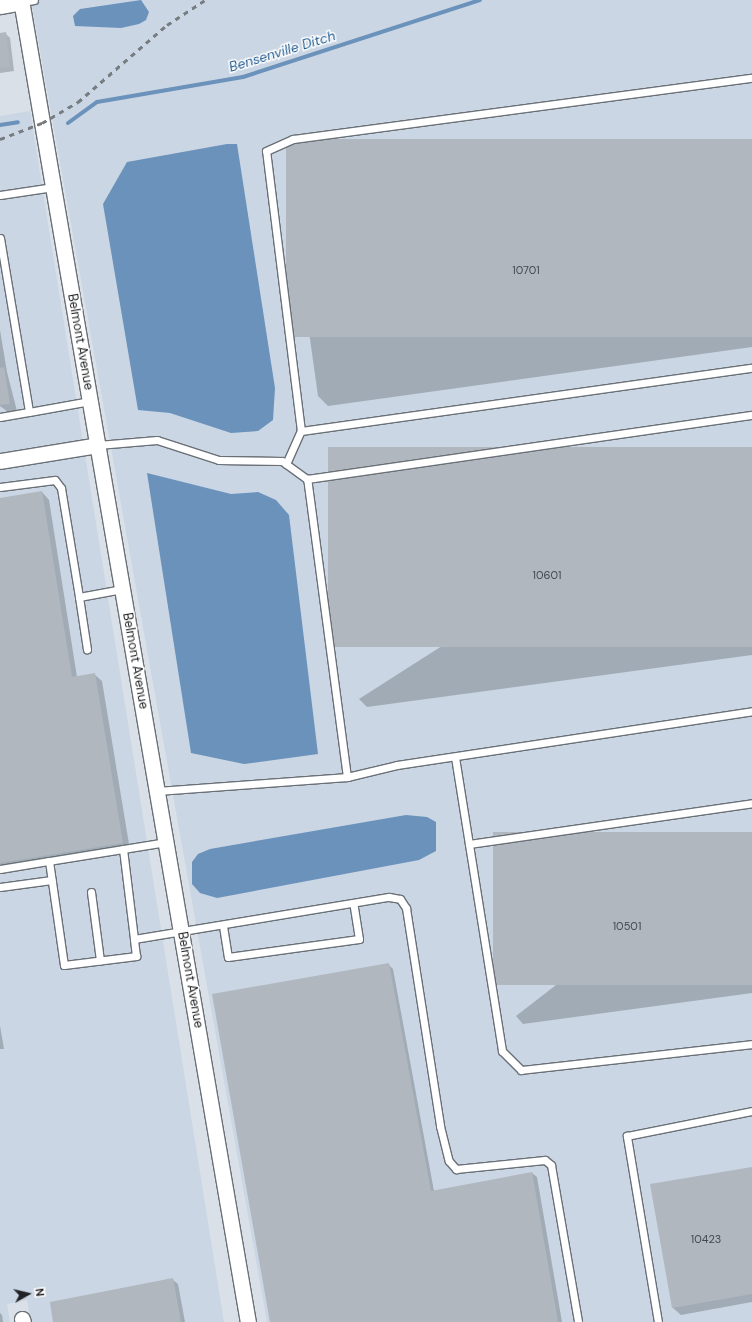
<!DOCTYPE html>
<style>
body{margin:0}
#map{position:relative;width:752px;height:1322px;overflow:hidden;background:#d9e0e8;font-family:"DM Sans",sans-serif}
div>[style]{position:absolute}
.built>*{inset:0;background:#cad6e4}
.water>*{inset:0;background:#6b92bb}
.shadow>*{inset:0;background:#0003}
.stream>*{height:4px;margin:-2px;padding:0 2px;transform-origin:2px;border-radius:2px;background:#6b92bb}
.building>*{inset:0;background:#b0b7be;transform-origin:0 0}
.roads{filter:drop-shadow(1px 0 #6a7076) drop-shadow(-1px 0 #6a7076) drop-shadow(0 1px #6a7076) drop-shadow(0 -1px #6a7076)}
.lane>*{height:7px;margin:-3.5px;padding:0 3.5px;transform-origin:3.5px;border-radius:3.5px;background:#fff}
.street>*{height:15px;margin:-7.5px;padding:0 7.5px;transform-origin:7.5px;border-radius:7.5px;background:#fff}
.rail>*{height:3px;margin-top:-1.5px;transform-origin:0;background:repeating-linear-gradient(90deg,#777c81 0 5px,transparent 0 10px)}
span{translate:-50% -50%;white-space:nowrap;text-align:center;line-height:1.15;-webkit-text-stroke:3px #fff;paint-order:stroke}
.number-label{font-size:11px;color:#44474b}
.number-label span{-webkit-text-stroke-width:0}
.street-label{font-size:13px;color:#202225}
.water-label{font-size:14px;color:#205a8f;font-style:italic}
.north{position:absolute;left:8px;top:1274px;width:40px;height:40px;-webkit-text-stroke:3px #fff;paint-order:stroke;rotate:82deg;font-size:11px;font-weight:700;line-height:16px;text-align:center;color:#202225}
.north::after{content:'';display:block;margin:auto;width:14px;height:18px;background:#202225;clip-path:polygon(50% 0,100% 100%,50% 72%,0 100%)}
</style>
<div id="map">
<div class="built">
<div style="clip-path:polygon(31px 0,752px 0,752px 1322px,267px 1322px)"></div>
<div style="clip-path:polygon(30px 111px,224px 1322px,31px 1322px,27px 1300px,7px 1304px,10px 1322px,0 1322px,0 116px)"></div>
</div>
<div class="water">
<div style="clip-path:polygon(141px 0,149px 12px,146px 20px,139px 24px,121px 28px,75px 26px,73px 16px,80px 9px)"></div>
<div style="clip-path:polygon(227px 144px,237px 144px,275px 388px,273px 420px,258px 431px,231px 433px,170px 413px,138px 410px,103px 204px,127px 162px)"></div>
<div style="clip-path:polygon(147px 473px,231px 494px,258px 492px,276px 500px,289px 515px,318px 754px,244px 764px,191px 753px)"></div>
<div style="clip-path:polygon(406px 815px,427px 817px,436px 822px,436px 851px,419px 860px,217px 898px,200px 893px,192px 884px,192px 862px,198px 854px,210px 849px)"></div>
</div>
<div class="shadow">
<div style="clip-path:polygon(5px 33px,10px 38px,14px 71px,0 73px,0 34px)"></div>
<div style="clip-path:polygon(752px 140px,752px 347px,328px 406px,318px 396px,291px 203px)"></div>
<div style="clip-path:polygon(0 330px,7px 372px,17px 411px,8px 412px,0 406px)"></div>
<div style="clip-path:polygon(752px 448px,752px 655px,367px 707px,359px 699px)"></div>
<div style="clip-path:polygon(42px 492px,49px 500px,77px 677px,94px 674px,102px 681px,130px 850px,6px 870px,0 864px,0 499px)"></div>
<div style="clip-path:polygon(752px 833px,752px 993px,523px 1024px,516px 1016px)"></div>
<div style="clip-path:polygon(388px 964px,393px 969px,434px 1191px,532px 1173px,537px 1177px,562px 1322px,271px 1322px)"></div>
<div style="clip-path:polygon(0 1026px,4px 1049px,0 1049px)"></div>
<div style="clip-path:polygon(752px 1168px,752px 1302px,681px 1315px,673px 1308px)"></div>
<div style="clip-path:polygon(173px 1280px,178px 1284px,185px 1322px,54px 1322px)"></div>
<div style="clip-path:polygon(0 1313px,2px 1315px,3px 1322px,0 1322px)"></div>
</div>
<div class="stream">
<div style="left:68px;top:123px;width:36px;rotate:-36deg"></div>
<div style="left:97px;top:102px;width:148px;rotate:-9.7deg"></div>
<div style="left:243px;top:77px;width:249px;rotate:-18deg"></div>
<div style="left:0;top:125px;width:18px;rotate:-9deg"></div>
</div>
<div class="building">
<div style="clip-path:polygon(6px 32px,10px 67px,0 68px,0 33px)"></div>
<div style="left:752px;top:139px;width:198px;height:466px;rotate:90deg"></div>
<div style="clip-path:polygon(4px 367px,10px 404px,0 405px,0 368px)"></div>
<div style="left:752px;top:447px;width:200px;height:424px;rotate:90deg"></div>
<div style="clip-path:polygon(42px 491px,72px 677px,95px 673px,123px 843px,0 863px,0 498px)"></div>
<div style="left:752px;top:832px;width:153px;height:259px;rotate:90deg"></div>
<div style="clip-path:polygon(389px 963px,431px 1191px,532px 1172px,558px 1322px,270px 1322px,212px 994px)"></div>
<div style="clip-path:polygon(752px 1167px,752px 1294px,672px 1308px,650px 1184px)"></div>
<div style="clip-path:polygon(173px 1278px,181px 1322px,53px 1322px,50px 1302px)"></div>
</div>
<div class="roads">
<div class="lane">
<div style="left:22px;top:2px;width:12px;rotate:-9deg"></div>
<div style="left:0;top:195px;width:54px;rotate:-8.6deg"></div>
<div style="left:0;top:238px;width:176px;rotate:80.5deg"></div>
<div style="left:29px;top:412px;width:62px;rotate:-10.2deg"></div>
<div style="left:0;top:417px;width:29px;rotate:-10deg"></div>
<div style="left:301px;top:431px;width:455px;rotate:-8deg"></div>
<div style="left:98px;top:445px;width:59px;rotate:-4.8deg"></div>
<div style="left:157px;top:440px;width:65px;rotate:17.9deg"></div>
<div style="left:219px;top:460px;width:63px;rotate:0.9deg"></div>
<div style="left:282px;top:461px;width:31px;rotate:36deg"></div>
<div style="left:286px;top:464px;width:36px;rotate:-66deg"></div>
<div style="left:301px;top:431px;width:282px;rotate:-97.1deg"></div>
<div style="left:266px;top:151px;width:30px;rotate:-24deg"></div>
<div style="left:293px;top:139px;width:463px;rotate:-7.6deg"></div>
<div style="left:0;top:487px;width:55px;rotate:-7.3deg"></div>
<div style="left:55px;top:480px;width:10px;rotate:53deg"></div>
<div style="left:61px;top:488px;width:110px;rotate:80.6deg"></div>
<div style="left:79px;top:597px;width:44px;rotate:-10.5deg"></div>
<div style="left:79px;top:597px;width:53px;rotate:81.3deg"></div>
<div style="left:455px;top:757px;width:298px;rotate:80.9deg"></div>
<div style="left:502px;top:1051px;width:27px;rotate:45deg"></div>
<div style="left:521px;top:1070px;width:232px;rotate:-6.4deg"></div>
<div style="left:347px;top:777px;width:301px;rotate:-97.6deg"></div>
<div style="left:307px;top:479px;width:450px;rotate:-8.2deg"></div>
<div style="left:157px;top:791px;width:191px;rotate:-4.2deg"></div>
<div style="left:347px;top:777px;width:51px;rotate:-13.5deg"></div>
<div style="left:397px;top:765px;width:359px;rotate:-8.6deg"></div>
<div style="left:166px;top:842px;width:119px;rotate:170.8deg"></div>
<div style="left:49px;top:861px;width:105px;rotate:81.8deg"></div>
<div style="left:64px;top:965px;width:73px;rotate:-7.1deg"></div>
<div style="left:136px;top:956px;width:17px;rotate:-97deg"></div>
<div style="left:134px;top:939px;width:258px;rotate:-9.4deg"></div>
<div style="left:389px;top:897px;width:11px;rotate:10deg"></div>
<div style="left:400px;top:899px;width:11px;rotate:56deg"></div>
<div style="left:406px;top:908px;width:221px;rotate:81.1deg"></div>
<div style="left:440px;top:1126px;width:36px;rotate:76deg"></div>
<div style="left:449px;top:1161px;width:11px;rotate:49deg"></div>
<div style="left:456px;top:1169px;width:89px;rotate:-5.8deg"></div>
<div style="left:545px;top:1160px;width:8px;rotate:40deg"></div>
<div style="left:551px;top:1165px;width:159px;rotate:80.2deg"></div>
<div style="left:469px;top:844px;width:286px;rotate:-8.2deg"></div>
<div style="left:123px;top:849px;width:91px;rotate:83deg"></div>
<div style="left:0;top:869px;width:50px;rotate:-9.3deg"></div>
<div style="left:0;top:887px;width:52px;rotate:-7.7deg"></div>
<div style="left:91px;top:892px;width:69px;rotate:82.5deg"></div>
<div style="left:223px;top:926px;width:31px;rotate:81deg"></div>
<div style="left:228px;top:957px;width:132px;rotate:-7.8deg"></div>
<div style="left:359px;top:939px;width:36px;rotate:-99deg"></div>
<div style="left:658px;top:1322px;width:189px;rotate:-99.5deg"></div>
<div style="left:627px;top:1136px;width:127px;rotate:-11.3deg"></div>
</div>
<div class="street">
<div style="left:21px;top:0;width:1341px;rotate:80.26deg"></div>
<div style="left:0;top:6px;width:22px;rotate:-10deg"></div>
<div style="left:0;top:461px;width:99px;rotate:-9.3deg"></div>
<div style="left:22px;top:1319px;width:3px;rotate:72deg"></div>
</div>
</div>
<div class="rail">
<div style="left:0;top:139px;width:45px;rotate:-20.9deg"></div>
<div style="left:42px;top:123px;width:42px;rotate:-30.3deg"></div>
<div style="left:78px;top:102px;width:118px;rotate:-40.9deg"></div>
<div style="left:167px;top:25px;width:45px;rotate:-33.3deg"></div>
</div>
<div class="number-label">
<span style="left:526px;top:270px">10701</span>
<span style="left:547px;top:575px">10601</span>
<span style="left:627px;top:926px">10501</span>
<span style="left:706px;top:1239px">10423</span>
</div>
<div class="street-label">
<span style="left:80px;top:342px;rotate:80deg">Belmont Avenue</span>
<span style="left:135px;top:661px;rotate:80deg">Belmont Avenue</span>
<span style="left:190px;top:980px;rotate:80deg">Belmont Avenue</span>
</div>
<div class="water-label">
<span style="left:282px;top:51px;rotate:-17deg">Bensenville Ditch</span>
</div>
<div class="north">N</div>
</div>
